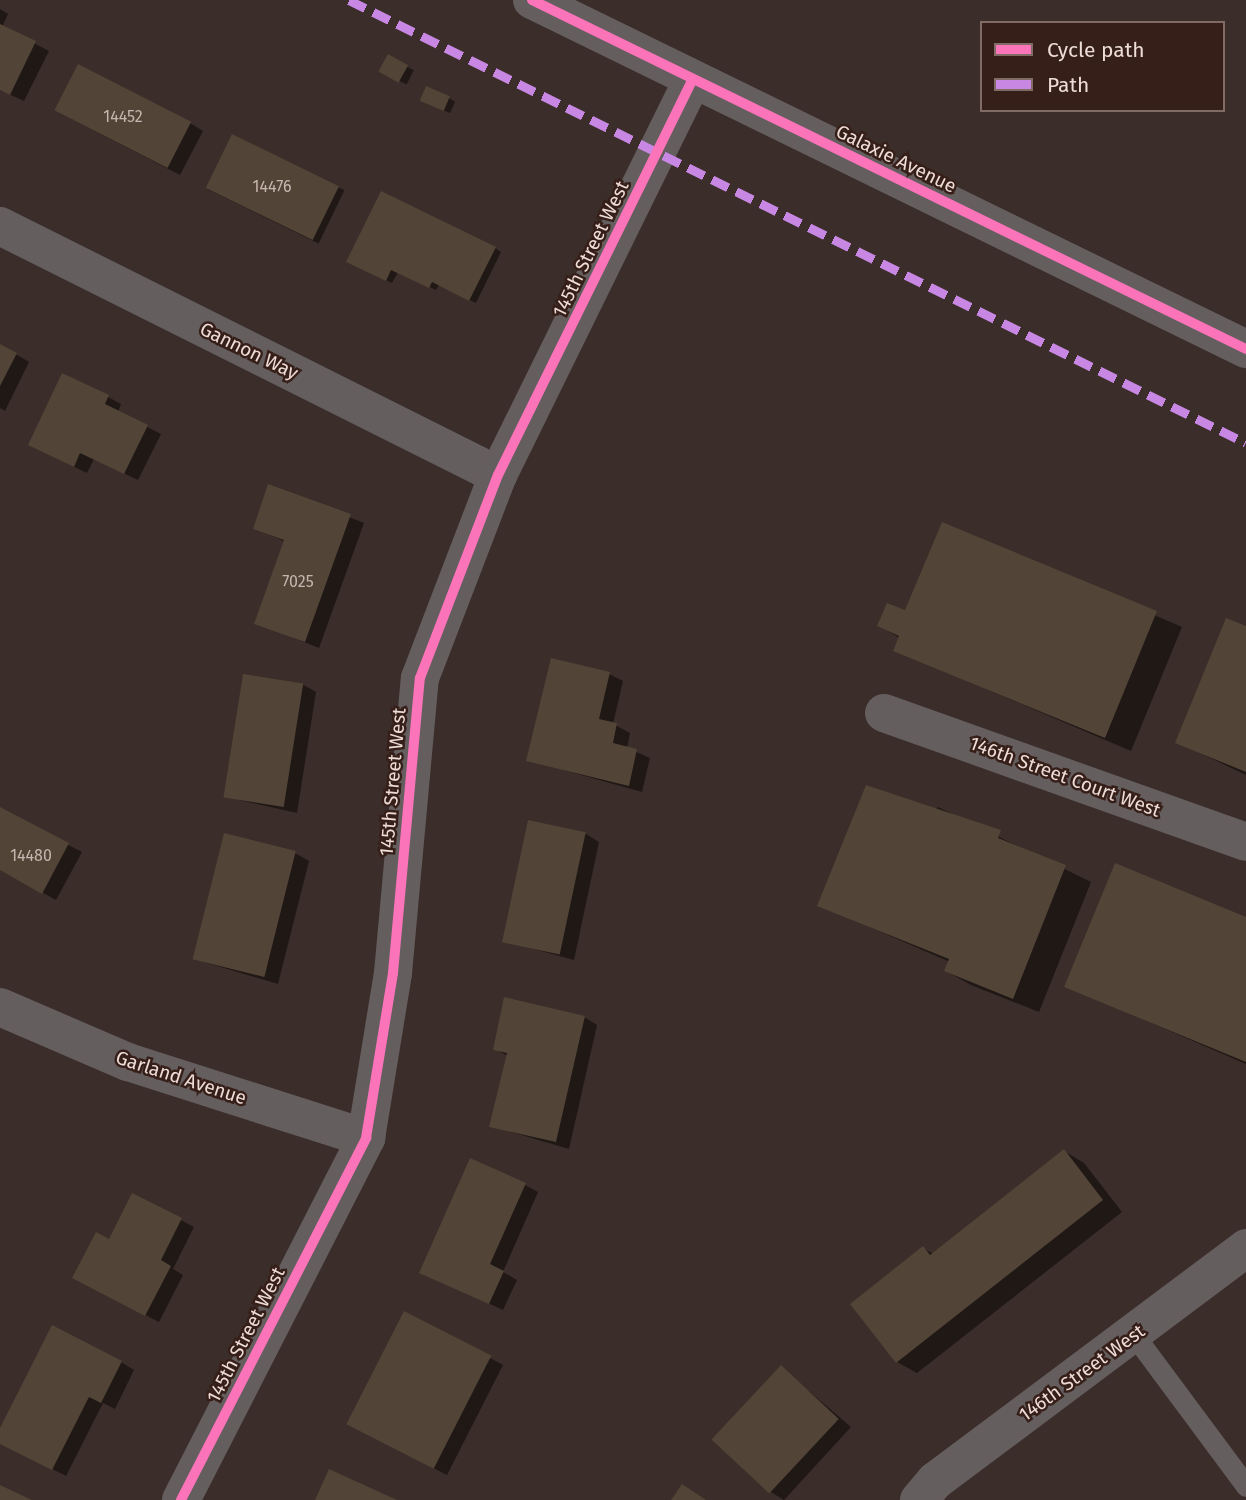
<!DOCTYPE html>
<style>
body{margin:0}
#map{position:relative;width:1246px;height:1500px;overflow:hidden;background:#3b2d29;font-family:"Fira Sans",sans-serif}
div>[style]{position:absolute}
.shadow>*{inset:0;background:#0007;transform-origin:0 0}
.building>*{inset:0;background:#524437;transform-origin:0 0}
.service>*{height:21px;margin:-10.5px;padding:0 10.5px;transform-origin:10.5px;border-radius:10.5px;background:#655e5f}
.minor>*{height:38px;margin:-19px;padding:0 19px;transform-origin:19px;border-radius:19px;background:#655e5f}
.tertiary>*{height:38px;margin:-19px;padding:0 19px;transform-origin:19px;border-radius:19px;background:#655e5f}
.quiet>*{height:9px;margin-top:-4.5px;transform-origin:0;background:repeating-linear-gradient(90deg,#c787e3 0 18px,transparent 0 27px)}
.cycleway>*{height:10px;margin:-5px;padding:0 5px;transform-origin:5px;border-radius:5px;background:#fb73b8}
span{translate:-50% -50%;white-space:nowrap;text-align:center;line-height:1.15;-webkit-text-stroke:5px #371f19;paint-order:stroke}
.number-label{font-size:16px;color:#c6b6af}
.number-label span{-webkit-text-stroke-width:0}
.street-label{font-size:19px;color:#eddcd7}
.legend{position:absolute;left:980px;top:21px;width:245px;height:91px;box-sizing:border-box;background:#371f19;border:2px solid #806b65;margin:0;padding:9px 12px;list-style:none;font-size:21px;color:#eddcd7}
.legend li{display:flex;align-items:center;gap:14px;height:35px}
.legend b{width:35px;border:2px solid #806b65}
</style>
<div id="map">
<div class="shadow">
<div style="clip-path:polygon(0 9px,8px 14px,2px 27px,49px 51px,24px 101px,0 90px)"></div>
<div style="left:388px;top:57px;width:29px;height:16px;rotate:27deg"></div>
<div style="clip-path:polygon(449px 98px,455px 102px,450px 113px,427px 103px)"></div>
<div style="clip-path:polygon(70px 118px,190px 123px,203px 131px,180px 175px)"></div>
<div style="left:233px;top:136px;width:124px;height:59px;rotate:26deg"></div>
<div style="clip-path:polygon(495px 248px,501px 252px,476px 303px,439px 285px,436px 290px,398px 272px,392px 283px,355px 265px)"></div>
<div style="clip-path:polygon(0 345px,29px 362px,5px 411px,0 408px)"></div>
<div style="clip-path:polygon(108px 397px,121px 404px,118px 412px,161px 434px,138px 480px,94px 459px,87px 473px,43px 452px)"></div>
<div style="clip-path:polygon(270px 486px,364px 523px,319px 648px,257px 623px,286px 542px,255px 528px)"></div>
<div style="clip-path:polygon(943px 524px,1182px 627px,1131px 751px,895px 650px,900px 638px,879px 626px,906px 612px)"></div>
<div style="clip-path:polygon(1246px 628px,1246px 775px,1177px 742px)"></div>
<div style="clip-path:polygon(609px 674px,623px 681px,613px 724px,630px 733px,627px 748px,650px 758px,642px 792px,528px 760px)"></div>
<div style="clip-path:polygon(302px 684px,316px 692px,297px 813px,226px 797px)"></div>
<div style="clip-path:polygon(938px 807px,1091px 882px,1039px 1012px,971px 985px,946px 971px,950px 962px,819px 905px)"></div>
<div style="clip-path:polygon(0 810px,82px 852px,56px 900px,0 869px)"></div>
<div style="clip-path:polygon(586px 834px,599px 842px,574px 960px,504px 941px)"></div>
<div style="clip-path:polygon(295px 853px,309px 861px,278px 984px,194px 959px)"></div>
<div style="clip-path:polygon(1246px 919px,1246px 1064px,1066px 986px)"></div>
<div style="clip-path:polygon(584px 1017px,597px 1025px,569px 1149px,491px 1126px,508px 1056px,495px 1049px)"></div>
<div style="clip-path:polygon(1064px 1151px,1084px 1163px,1122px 1212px,917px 1373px,897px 1362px,923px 1248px,933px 1254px)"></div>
<div style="clip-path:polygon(525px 1185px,538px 1192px,503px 1272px,517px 1280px,503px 1310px,421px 1272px)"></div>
<div style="clip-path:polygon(133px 1195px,194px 1227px,173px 1269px,183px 1275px,159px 1322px,87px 1285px)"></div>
<div style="clip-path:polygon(490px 1358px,503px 1365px,447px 1475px,361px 1431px)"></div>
<div style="clip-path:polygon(121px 1362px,134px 1370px,115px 1409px,103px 1403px,66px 1476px,0 1442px,0 1432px)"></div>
<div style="clip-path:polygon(781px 1367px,851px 1427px,784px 1500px,771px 1492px)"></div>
</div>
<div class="building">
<div style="clip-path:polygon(0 24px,36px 41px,10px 95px,0 90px)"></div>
<div style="left:388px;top:54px;width:23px;height:20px;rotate:29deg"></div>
<div style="left:78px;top:64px;width:127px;height:52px;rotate:27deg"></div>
<div style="left:426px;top:86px;width:26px;height:16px;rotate:23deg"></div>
<div style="left:232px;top:134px;width:119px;height:60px;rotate:26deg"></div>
<div style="clip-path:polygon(381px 191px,496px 247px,469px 301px,432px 282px,429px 288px,391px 270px,386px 281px,346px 262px)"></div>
<div style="clip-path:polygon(0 344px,17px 353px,0 386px)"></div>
<div style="clip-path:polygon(62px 373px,109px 395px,105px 404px,148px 425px,124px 474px,80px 453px,74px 467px,28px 445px)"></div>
<div style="clip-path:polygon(268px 484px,351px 514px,305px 642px,254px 624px,284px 540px,253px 529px)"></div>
<div style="clip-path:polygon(942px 522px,1157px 611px,1105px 738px,893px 651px,899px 636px,877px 626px,887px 603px,905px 610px)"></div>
<div style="clip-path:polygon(1226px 618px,1246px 626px,1246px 772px,1175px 743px)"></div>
<div style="clip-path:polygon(551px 658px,610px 672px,599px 719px,617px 723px,613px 743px,637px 749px,629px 786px,526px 761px)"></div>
<div style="left:243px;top:674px;width:61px;height:125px;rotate:9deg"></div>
<div style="clip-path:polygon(866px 785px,1001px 830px,998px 838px,1066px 865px,1013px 999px,944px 971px,949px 959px,817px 906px)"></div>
<div style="clip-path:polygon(0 807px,69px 843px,42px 894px,0 870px)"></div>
<div style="left:528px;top:820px;width:59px;height:125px;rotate:12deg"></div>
<div style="left:224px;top:833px;width:74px;height:130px;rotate:14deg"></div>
<div style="clip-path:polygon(1115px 863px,1246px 917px,1246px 1062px,1064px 987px)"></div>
<div style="clip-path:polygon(504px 997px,585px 1016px,556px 1142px,489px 1127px,507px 1053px,493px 1050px)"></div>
<div style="clip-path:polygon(1064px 1149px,1103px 1200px,896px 1363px,850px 1304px,923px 1246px,930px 1255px)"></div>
<div style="clip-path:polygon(470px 1158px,526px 1183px,490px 1264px,504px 1271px,489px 1304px,419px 1273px)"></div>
<div style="clip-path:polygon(132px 1193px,182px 1218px,161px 1260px,171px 1266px,145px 1316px,72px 1278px,96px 1232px,109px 1239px)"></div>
<div style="left:404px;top:1311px;width:98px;height:127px;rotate:27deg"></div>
<div style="clip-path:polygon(52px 1325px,122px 1361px,101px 1403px,89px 1397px,52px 1470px,0 1444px,0 1428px)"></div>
<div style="left:781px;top:1365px;width:79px;height:102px;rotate:43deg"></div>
<div style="clip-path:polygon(329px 1469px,397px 1500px,315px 1500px)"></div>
<div style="clip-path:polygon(682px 1484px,706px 1500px,671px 1500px)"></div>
<div style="clip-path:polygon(0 1485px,32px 1500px,0 1500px)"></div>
</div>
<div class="service">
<div style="left:1134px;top:1335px;width:188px;rotate:53.4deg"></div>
</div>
<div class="minor">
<div style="left:0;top:226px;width:557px;rotate:26.57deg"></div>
<div style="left:884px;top:713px;width:384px;rotate:19.6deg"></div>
<div style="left:0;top:1007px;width:139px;rotate:23.3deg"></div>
<div style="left:128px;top:1062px;width:250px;rotate:17.7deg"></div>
<div style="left:181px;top:1500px;width:407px;rotate:-62.9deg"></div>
<div style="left:366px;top:1138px;width:167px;rotate:-80.7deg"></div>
<div style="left:393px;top:973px;width:296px;rotate:-84.8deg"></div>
<div style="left:420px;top:678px;width:217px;rotate:-69deg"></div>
<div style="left:498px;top:475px;width:441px;rotate:-63.8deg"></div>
<div style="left:919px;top:1500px;width:25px;rotate:-50deg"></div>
<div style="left:935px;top:1481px;width:389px;rotate:-36.8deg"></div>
</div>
<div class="tertiary">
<div style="left:532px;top:0;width:795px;rotate:26.05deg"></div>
</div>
<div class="quiet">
<div style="left:349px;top:0;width:1000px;rotate:26.28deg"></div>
</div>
<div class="cycleway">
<div style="left:532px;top:0;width:795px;rotate:26.05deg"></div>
<div style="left:181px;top:1500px;width:407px;rotate:-62.9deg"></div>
<div style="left:366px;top:1138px;width:167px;rotate:-80.7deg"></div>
<div style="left:393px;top:973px;width:296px;rotate:-84.8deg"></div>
<div style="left:420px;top:678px;width:217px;rotate:-69deg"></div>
<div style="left:498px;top:475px;width:441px;rotate:-63.8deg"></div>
</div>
<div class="number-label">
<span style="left:123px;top:117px">14452</span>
<span style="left:272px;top:187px">14476</span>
<span style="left:298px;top:582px">7025</span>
<span style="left:31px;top:856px">14480</span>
</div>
<div class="street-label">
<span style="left:896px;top:159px;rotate:26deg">Galaxie Avenue</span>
<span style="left:591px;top:249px;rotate:-64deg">145th Street West</span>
<span style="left:249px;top:351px;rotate:26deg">Gannon Way</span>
<span style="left:1065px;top:777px;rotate:20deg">146th Street Court West</span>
<span style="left:393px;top:782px;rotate:-85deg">145th Street West</span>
<span style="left:181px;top:1078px;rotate:18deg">Garland Avenue</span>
<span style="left:246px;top:1335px;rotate:-63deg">145th Street West</span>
<span style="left:1082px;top:1373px;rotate:-36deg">146th Street West</span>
</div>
<ul class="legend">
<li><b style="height:9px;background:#fb73b8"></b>Cycle path</li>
<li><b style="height:9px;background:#c787e3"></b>Path</li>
</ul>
</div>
